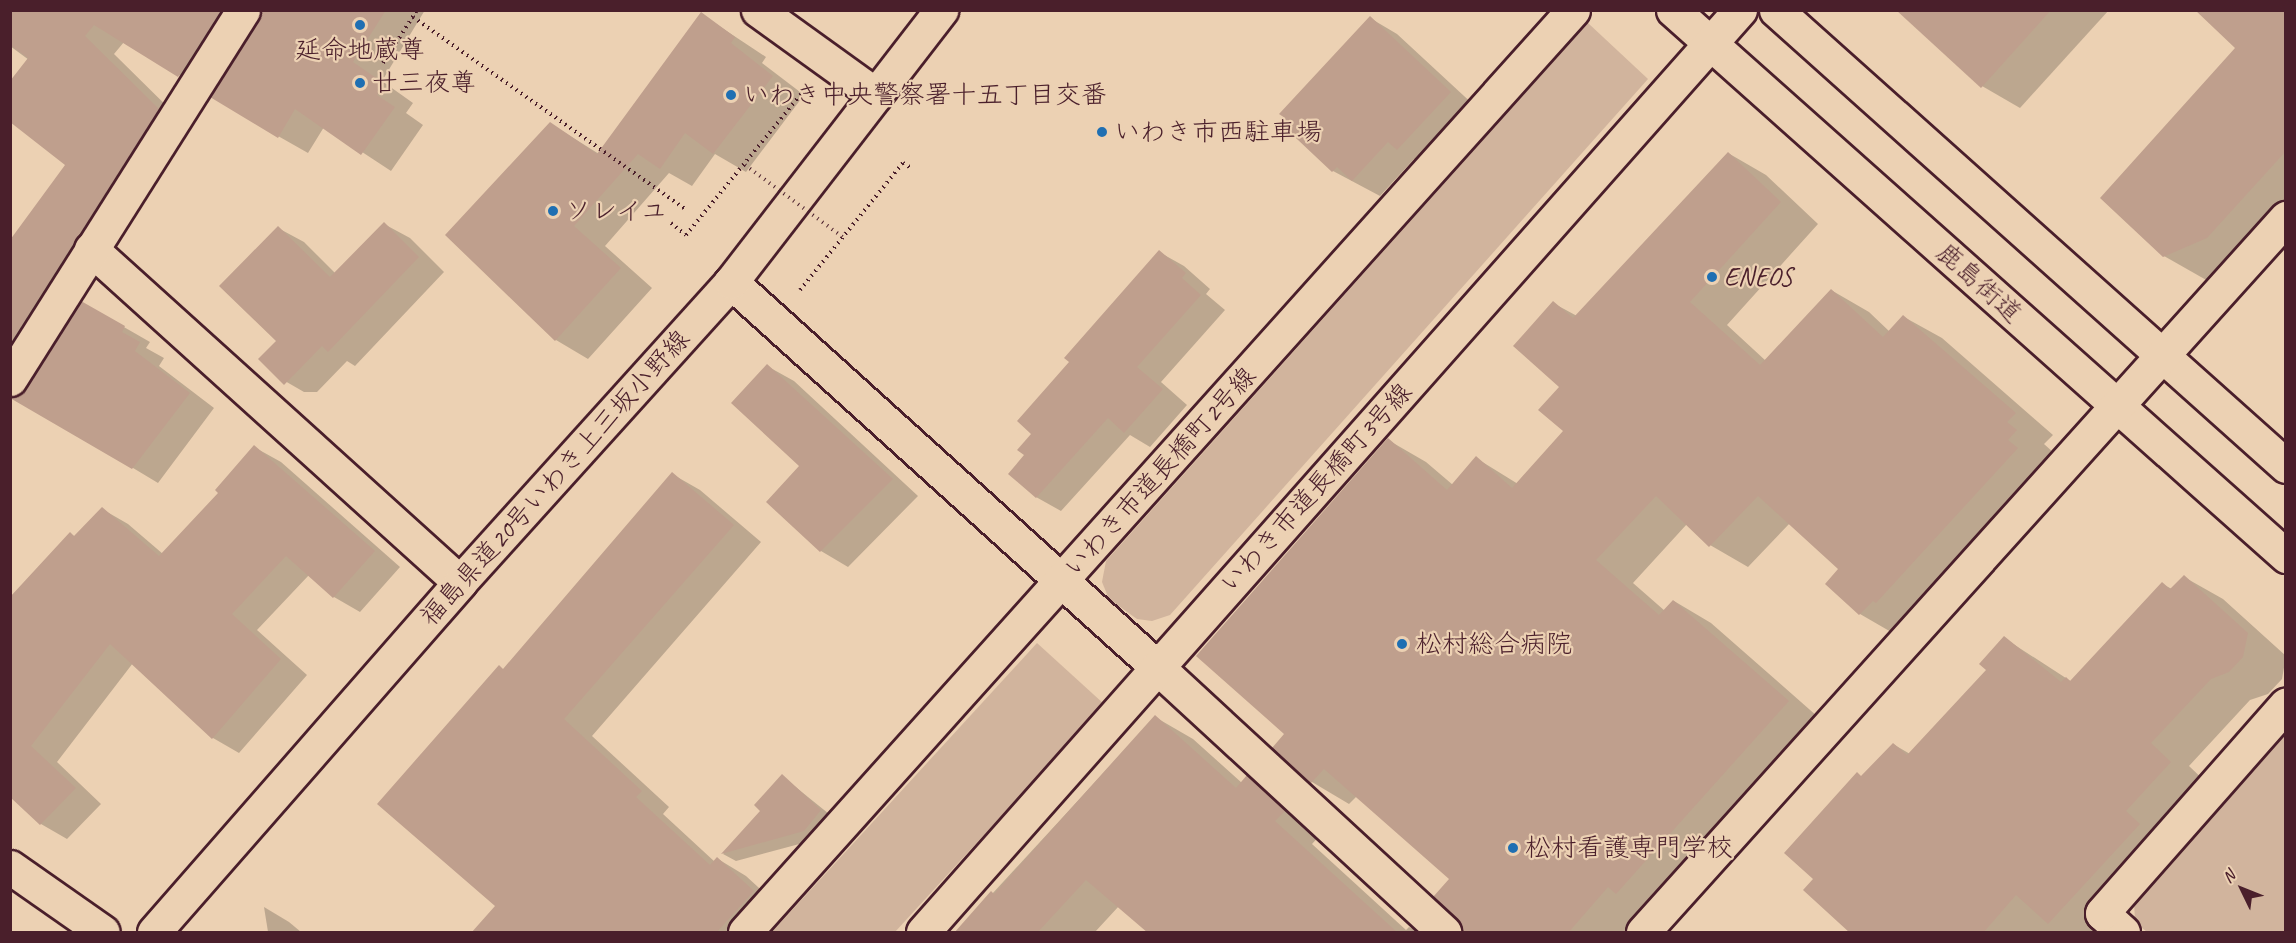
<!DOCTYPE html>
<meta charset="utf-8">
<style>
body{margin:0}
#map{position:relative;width:2296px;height:943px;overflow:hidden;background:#ecd1b3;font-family:Caveat,"Klee One",sans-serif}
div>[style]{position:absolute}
.green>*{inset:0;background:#d1b49d}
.shadow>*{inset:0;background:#0003}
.building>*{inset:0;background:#bf9f8d}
.path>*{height:4px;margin-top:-2px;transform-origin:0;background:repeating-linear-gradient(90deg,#4a1f2b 0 1.5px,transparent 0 6px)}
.roads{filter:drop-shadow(2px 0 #4a1f2b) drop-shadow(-2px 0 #4a1f2b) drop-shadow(0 2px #4a1f2b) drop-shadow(0 -2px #4a1f2b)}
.minor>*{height:33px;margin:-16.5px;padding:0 16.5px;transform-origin:16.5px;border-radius:16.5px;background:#ecd1b3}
.major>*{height:33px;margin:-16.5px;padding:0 16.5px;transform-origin:16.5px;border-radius:16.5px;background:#ecd1b3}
.path-bridge>*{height:4px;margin-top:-2px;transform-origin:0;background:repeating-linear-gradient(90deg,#4a1f2b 0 1.5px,transparent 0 6px)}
.dots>*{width:16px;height:16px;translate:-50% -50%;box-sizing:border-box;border:3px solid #ecd1b3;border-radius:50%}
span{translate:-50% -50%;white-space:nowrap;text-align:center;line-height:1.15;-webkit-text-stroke:4.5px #ecd1b3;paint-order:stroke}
.poi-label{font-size:26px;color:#4a1f2b}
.left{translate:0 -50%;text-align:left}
.street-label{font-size:26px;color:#4a1f2b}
.frame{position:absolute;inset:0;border:12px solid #4a1f2b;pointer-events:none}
.north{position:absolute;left:2212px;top:859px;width:60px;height:60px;-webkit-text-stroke:4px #ecd1b3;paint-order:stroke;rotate:313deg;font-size:16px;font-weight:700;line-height:24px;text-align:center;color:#4a1f2b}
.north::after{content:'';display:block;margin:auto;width:21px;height:27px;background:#4a1f2b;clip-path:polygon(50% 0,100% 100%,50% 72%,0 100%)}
</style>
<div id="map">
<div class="green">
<div style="clip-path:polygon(1588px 23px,1648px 79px,1170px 615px,1152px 621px,1137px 619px,1109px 599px,1102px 582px,1106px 561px)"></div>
<div style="clip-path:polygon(1037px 643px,1104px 704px,895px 932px,772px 932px)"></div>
<div style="clip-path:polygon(2285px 734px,2285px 932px,2147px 932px,2135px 922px,2134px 900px)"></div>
</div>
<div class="shadow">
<div style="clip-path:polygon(10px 10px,425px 10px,382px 81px,413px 103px,406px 113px,423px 125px,391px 171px,324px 127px,308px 153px,278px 136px,261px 14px,209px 93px,124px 42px,114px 54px,188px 127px,23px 392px,82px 303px,150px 342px,146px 348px,164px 358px,159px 366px,214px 408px,158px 483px,10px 394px,10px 242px,67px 164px,29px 60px,10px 46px)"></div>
<div style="clip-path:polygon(1898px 10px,2109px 10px,2020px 108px,1982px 86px)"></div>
<div style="clip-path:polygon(2286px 10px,2286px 225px,2208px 281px,2164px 256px)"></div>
<div style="clip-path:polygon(701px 14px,766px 57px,762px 63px,804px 95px,746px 172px,715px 154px,692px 186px,669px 173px,605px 246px,652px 288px,588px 359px,556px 340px,447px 235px,551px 124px,599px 154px)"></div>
<div style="clip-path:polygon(1370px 18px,1397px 34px,1477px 108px,1425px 165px,1414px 159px,1380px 196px,1333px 171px,1282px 123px)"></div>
<div style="clip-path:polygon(1728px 153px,1766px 175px,1818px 224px,1727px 325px,1766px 361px,1831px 290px,1869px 312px,1890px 332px,1904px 317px,1942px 338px,2053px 435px,2044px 444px,2054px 453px,1898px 636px,1860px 614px,1841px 569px,1790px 523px,1748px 567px,1710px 545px,1687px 524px,1633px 583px,1665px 611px,1674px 601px,1711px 623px,1826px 724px,1624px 932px,1462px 932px,1451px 879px,1357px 796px,1349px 804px,1312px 782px,1286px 734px,1388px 440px,1426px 462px,1453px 485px,1476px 458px,1518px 484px,1565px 431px,1553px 303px,1577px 316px)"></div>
<div style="clip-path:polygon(384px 224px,410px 238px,444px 272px,355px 366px,347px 361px,317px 392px,304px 392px,278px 377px,278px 228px,304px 242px,335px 273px)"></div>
<div style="clip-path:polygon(1159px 252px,1184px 266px,1210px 289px,1206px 294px,1225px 310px,1161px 382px,1187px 405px,1150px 447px,1130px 435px,1061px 511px,1036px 497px,1026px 455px,1033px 433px,1071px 362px)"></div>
<div style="clip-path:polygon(767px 366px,794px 381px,918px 496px,848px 567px,821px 551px,768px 502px,801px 466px)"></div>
<div style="clip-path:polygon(254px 447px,281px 462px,400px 567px,360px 612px,334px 597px,309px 575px,257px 630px,307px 675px,239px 753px,213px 738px,133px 663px,57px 762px,101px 804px,67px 839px,41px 824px,17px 801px,70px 534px,76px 537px,102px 509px,128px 524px,163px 554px,220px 493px)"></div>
<div style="clip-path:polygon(672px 474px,700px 490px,761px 542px,592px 736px,669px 807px,663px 814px,715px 862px,718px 859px,746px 876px,781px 908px,759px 932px,473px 932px,497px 906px,505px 670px)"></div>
<div style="clip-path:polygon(2184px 577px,2223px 599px,2286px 656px,2282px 679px,2268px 694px,2250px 700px,2189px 766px,2209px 785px,2178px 847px,2099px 932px,1852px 932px,1815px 879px,1862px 777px,1893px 744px,1910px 754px,1987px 670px,2004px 638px,2072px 682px,2162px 584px,2172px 589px)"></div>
<div style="clip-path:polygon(1155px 717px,1193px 739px,1242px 783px,1247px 777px,1285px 799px,1322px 833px,1312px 844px,1406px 930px,1409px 927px,1419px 932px,1149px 932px,1119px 906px,1095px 932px,957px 932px)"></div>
<div style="clip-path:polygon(782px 776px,834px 818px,818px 839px,736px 861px,723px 854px,762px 811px)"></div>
<div style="clip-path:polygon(264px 907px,289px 922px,301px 932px,268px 932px)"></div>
</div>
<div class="building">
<div style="clip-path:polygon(10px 10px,221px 10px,178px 77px,94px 25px,85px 36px,159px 109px,10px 343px,10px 240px,65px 165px,10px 122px,10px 81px,28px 58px,10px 45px)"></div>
<div style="clip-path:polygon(262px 10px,386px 10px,353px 62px,385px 84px,377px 95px,395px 107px,361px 155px,295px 109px,278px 138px,210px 97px)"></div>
<div style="clip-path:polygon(1896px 10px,2051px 10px,1981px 88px)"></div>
<div style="clip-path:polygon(2195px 10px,2286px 10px,2286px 151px,2207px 238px,2163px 257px,2100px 198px,2235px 48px)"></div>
<div style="clip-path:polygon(701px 12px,735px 37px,731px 43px,773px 76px,713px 154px,685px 133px,660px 169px,638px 154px,574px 226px,621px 268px,555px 341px,445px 235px,550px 122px,597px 154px)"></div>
<div style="clip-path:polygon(1370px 16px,1451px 92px,1397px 150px,1388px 142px,1352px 181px,1337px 167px,1332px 172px,1280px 123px,1285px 118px,1279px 114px)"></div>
<div style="clip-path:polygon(1728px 152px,1781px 202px,1690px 302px,1760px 365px,1831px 289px,1883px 337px,1903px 315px,2016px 413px,2007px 422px,2017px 430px,2008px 440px,2018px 448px,1876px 603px,1873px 601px,1859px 615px,1825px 584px,1838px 569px,1758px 496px,1709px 547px,1656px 496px,1596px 560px,1659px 615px,1673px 600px,1789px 701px,1616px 894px,1608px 887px,1568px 933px,1462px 933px,1457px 919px,1433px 897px,1449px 879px,1324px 769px,1311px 783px,1272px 748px,1284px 734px,1196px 656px,1388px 438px,1447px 490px,1476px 456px,1512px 488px,1563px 431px,1538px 410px,1559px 387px,1513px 346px,1553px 301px,1573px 318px)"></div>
<div style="clip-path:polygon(384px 222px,419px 257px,328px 352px,322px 346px,284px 385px,258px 359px,276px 341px,219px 286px,278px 226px,330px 277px)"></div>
<div style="clip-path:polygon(1159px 250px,1186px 273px,1182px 278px,1201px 295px,1137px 367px,1163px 389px,1124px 433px,1108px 418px,1036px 498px,1008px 474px,1024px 455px,1017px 450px,1031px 434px,1017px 421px,1069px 362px,1064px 358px)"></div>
<div style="clip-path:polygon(81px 301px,125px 326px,122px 332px,140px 342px,135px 351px,190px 393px,132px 469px,10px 398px,26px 389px)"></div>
<div style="clip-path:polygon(767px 364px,893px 479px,820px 552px,766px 502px,799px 466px,731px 403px)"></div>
<div style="clip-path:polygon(254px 445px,375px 551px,333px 598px,286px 556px,232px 614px,281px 659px,212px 739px,110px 644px,31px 746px,76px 788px,40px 825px,10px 797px,10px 597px,70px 532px,74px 536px,102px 507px,159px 556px,218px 493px,215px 490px)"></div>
<div style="clip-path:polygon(672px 472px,734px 525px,564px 719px,642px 791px,636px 797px,710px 865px,717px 857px,754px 891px,716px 933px,471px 933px,495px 906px,377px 804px,499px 665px,503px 669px)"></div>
<div style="clip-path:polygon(2184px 575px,2248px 633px,2243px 657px,2229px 672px,2211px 679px,2151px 743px,2171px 762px,2126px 811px,2140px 824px,2048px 924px,2016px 895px,1983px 933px,1850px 933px,1803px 890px,1813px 879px,1784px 853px,1857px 772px,1861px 776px,1893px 743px,1907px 755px,1986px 670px,1979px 664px,2004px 636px,2061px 682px,2066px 677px,2070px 681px,2162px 582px,2170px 589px)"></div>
<div style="clip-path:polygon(1155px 715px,1236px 788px,1247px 775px,1285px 811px,1275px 821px,1398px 933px,1148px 933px,1086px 880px,1037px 933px,954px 933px,991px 891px,994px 894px)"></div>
<div style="clip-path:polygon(782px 774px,821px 810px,804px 831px,721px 854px,760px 811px,754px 805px)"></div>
</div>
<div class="path">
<div style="left:413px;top:17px;width:332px;rotate:35.2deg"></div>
<div style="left:383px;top:63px;width:63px;rotate:-57.3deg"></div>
<div style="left:671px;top:223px;width:19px;rotate:39deg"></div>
<div style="left:686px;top:235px;width:183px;rotate:-50.8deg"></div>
<div style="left:800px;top:290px;width:164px;rotate:-51deg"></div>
<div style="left:903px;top:163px;width:9px;rotate:32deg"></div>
</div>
<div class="roads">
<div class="minor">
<div style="left:758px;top:10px;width:145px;rotate:35.8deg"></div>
<div style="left:1673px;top:10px;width:821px;rotate:41.69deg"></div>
<div style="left:1776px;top:10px;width:684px;rotate:41.8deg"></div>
<div style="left:91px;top:249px;width:497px;rotate:42.1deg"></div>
<div style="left:731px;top:282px;width:574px;rotate:42.11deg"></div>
<div style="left:1157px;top:667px;width:391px;rotate:42.7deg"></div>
<div style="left:10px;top:379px;width:436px;rotate:-57.7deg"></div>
<div style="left:10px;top:867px;width:113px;rotate:35deg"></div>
<div style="left:745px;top:932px;width:1239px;rotate:-48.07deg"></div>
<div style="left:923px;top:932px;width:1232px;rotate:-48.46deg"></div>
<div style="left:1643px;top:932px;width:961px;rotate:-48deg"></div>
<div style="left:2123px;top:932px;width:28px;rotate:-138deg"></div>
<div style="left:2102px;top:913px;width:278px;rotate:-48.6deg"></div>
</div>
<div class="major">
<div style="left:154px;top:932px;width:465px;rotate:-48.8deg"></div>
<div style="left:460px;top:582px;width:404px;rotate:-47.9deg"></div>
<div style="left:731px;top:282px;width:344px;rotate:-52.3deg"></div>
</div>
</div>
<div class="path-bridge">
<div style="left:745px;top:165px;width:123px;rotate:36.4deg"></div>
</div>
<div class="dots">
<div style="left:360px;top:25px;background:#1f6fb2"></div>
<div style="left:360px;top:83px;background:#1f6fb2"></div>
<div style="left:731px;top:95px;background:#1f6fb2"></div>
<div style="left:1102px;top:132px;background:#1f6fb2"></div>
<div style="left:553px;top:211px;background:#1f6fb2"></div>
<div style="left:1712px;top:277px;background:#1f6fb2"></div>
<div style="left:1402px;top:644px;background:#1f6fb2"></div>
<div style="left:1513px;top:848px;background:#1f6fb2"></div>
</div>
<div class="poi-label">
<span style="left:360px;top:50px">延命地蔵尊</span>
<span class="left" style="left:372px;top:83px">廿三夜尊</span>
<span class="left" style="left:743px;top:95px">いわき中央警察署十五丁目交番</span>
<span class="left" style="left:1114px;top:132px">いわき市西駐車場</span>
<span class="left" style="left:565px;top:211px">ソレイユ</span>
<span class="left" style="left:1724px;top:277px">ENEOS</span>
<span class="left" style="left:1416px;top:644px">松村総合病院</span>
<span class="left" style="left:1525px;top:848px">松村看護専門学校</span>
</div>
<div class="street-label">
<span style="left:1979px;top:283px;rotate:42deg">鹿島街道</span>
<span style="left:1160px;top:472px;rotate:-48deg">いわき市道長橋町2号線</span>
<span style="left:555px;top:478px;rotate:-48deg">福島県道20号いわき上三坂小野線</span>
<span style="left:1316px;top:488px;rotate:-48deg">いわき市道長橋町3号線</span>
</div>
<div class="frame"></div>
<div class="north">N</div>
</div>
